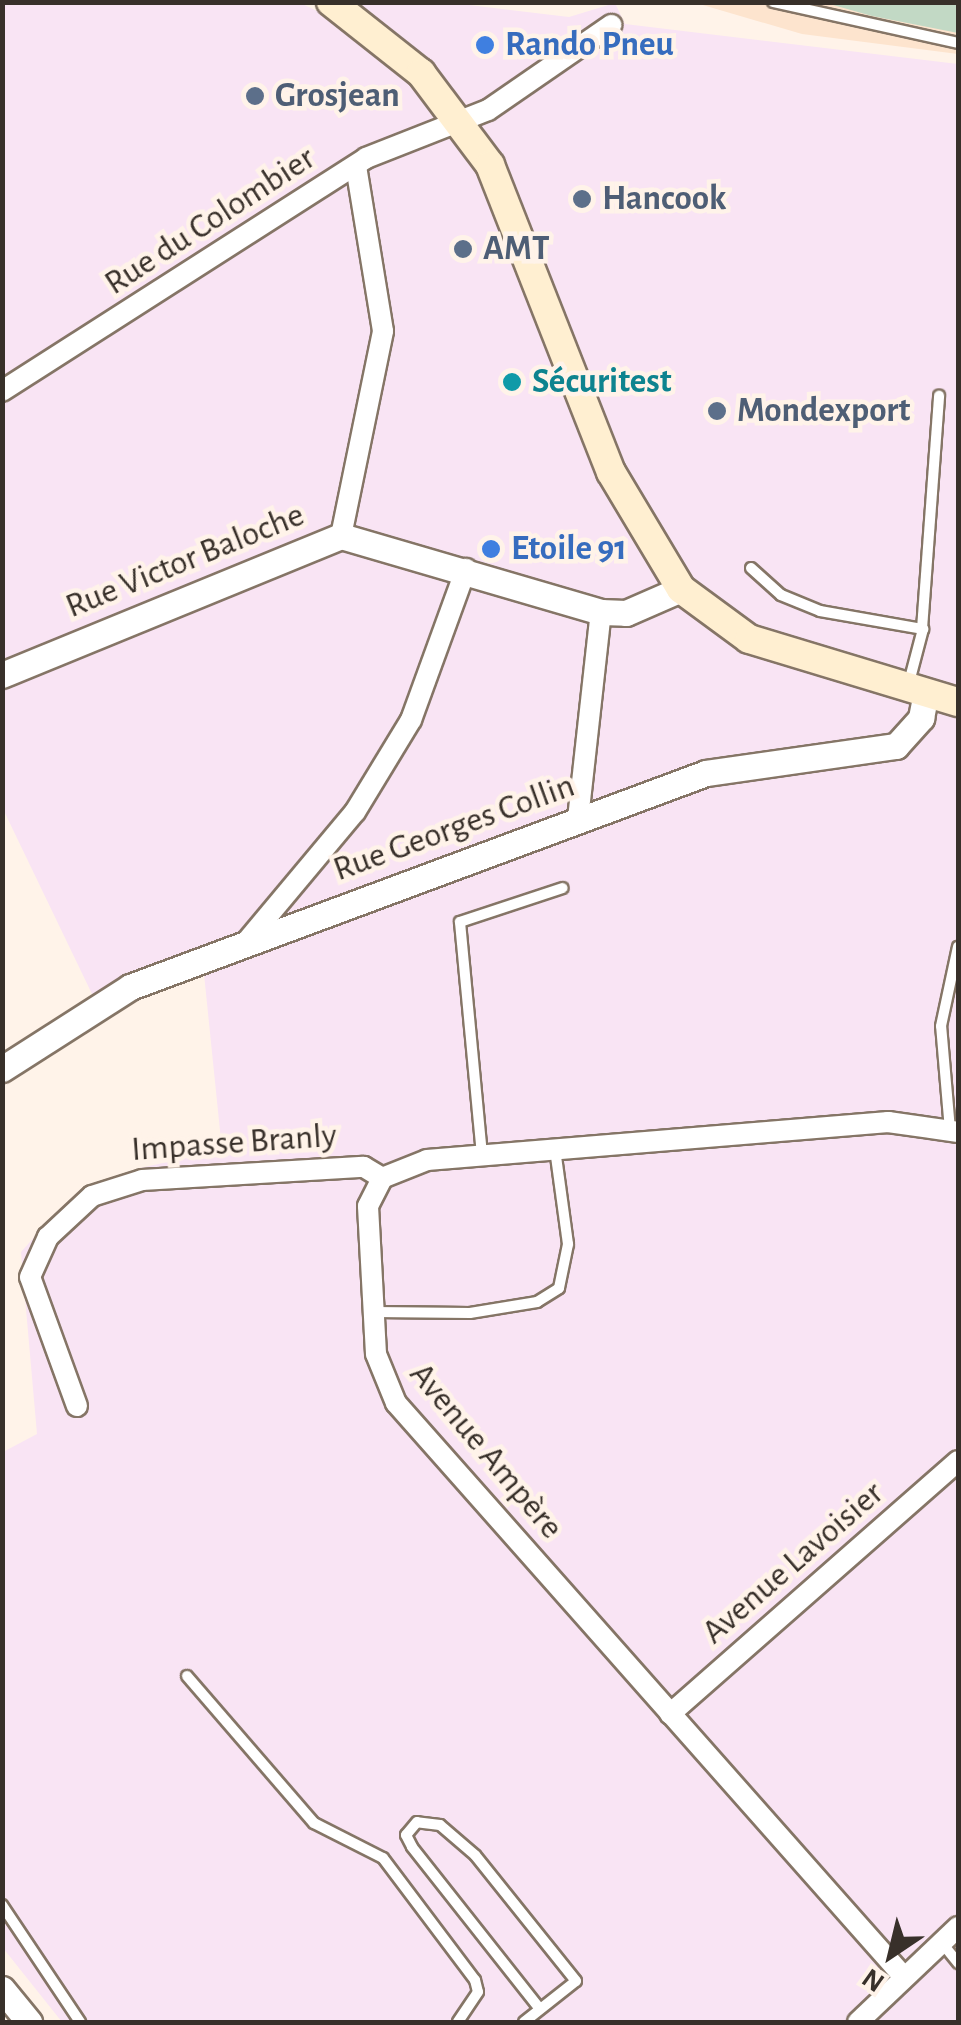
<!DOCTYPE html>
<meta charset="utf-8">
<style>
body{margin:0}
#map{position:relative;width:961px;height:2025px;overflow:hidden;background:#fff3e9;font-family:"Alegreya Sans",sans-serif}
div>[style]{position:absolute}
.built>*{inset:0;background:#fde4ce}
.industrial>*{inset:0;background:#f9e4f4}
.green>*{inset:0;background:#c2d9c5}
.roads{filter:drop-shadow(2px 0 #857566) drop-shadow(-2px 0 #857566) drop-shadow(0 2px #857566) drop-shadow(0 -2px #857566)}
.service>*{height:10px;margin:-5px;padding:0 5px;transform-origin:5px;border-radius:5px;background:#fff}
.minor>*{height:20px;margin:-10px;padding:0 10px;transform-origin:10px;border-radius:10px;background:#fff}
.tertiary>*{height:25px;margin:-12.5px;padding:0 12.5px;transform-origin:12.5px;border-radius:12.5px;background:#fff}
.secondary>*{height:28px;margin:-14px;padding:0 14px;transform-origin:14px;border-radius:14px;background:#ffefd1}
.dots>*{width:28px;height:28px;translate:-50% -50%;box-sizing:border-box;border:5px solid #fff3e9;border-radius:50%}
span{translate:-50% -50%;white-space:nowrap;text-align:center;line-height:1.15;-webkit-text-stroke:9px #fff3e9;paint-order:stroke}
.shop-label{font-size:35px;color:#366cbe;font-weight:700}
.left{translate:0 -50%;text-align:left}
.service-label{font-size:35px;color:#4e5e75;font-weight:700}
.street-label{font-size:35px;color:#38302a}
.culture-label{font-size:35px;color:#0d838f;font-weight:700}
.frame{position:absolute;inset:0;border:5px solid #38302a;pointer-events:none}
.north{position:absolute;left:841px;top:1905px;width:100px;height:100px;-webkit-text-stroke:8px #fff3e9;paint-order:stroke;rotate:215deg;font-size:28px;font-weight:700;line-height:40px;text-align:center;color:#38302a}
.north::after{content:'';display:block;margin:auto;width:35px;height:45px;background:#38302a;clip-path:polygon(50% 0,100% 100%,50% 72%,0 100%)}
</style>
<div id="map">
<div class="built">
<div style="clip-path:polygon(696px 3px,958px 3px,958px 54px,802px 34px)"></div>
</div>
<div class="industrial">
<div style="clip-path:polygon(298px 2px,330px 17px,345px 3px,453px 3px,569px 17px,615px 3px,625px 24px,958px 64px,958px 2022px,62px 2022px,3px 1948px,3px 1452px,37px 1434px,21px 1252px,53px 1216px,140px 1168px,222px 1150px,204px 974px,92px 994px,3px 809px,3px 3px)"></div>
</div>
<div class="green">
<div style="clip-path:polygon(826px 3px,958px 3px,958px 33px,872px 16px)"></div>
</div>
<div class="roads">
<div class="service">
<div style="left:773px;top:2px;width:189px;rotate:12.5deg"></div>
<div style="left:751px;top:568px;width:40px;rotate:42deg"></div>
<div style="left:781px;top:595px;width:42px;rotate:22.3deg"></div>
<div style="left:820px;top:611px;width:105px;rotate:9.9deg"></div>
<div style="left:923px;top:629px;width:59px;rotate:104.7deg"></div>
<div style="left:922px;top:629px;width:234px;rotate:-85.8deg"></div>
<div style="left:950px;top:1130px;width:104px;rotate:-94.9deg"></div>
<div style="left:941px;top:1026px;width:81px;rotate:-77.9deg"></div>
<div style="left:482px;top:1155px;width:234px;rotate:-95.4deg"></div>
<div style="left:460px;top:922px;width:108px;rotate:-18.3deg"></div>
<div style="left:374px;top:1312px;width:96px;rotate:0.6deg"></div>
<div style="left:470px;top:1313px;width:68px;rotate:-9.3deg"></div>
<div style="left:537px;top:1302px;width:26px;rotate:-32deg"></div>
<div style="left:559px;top:1288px;width:45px;rotate:-78.4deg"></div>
<div style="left:568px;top:1244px;width:96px;rotate:-97.8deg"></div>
<div style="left:187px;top:1676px;width:194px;rotate:49.2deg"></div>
<div style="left:314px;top:1823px;width:77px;rotate:26.9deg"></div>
<div style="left:383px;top:1858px;width:153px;rotate:53deg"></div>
<div style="left:475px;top:1980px;width:12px;rotate:76deg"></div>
<div style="left:478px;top:1992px;width:36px;rotate:124deg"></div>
<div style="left:2px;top:1905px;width:141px;rotate:56.3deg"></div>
<div style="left:942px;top:1943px;width:26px;rotate:51deg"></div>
<div style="left:524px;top:2022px;width:66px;rotate:-38.3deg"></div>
<div style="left:576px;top:1981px;width:161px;rotate:-128.7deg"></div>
<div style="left:475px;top:1855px;width:46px;rotate:-139.4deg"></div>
<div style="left:440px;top:1825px;width:23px;rotate:-173deg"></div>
<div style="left:417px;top:1822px;width:17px;rotate:130deg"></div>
<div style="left:406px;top:1835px;width:13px;rotate:63deg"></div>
<div style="left:412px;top:1847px;width:206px;rotate:51.7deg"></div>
</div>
<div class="minor">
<div style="left:2px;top:391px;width:432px;rotate:-32.6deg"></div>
<div style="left:366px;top:158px;width:131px;rotate:-21.5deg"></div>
<div style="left:488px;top:110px;width:150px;rotate:-34.6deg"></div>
<div style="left:341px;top:536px;width:209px;rotate:-78.4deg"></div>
<div style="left:383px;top:331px;width:167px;rotate:-99.3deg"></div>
<div style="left:578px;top:819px;width:208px;rotate:-83.7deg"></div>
<div style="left:247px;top:941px;width:168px;rotate:-50.1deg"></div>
<div style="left:355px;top:812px;width:108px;rotate:-58.7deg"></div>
<div style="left:411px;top:720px;width:161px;rotate:-70deg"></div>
<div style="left:77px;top:1406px;width:137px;rotate:-110deg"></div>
<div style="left:30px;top:1277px;width:44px;rotate:-65.8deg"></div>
<div style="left:48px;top:1237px;width:60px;rotate:-43deg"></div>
<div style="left:92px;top:1196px;width:52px;rotate:-17.7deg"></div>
<div style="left:142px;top:1180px;width:222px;rotate:-3.4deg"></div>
<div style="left:364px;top:1167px;width:21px;rotate:31deg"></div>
<div style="left:670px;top:1714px;width:383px;rotate:-41.3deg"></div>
<div style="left:903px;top:1976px;width:765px;rotate:-131.5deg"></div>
<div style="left:396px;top:1403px;width:53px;rotate:-112.2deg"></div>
<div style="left:376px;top:1354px;width:148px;rotate:-93.1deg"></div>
<div style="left:368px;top:1206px;width:31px;rotate:-63deg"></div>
<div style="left:382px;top:1178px;width:48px;rotate:-21.8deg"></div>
<div style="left:427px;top:1160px;width:463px;rotate:-4.7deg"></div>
<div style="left:888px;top:1122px;width:71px;rotate:8.1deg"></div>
<div style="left:858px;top:2022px;width:138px;rotate:-43.5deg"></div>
</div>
<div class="tertiary">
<div style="left:2px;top:675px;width:366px;rotate:-22.3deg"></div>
<div style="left:341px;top:536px;width:271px;rotate:16.3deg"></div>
<div style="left:601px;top:612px;width:25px;rotate:2deg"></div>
<div style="left:626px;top:613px;width:60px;rotate:-23.6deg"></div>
<div style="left:2px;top:1069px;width:152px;rotate:-32.6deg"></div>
<div style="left:130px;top:987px;width:614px;rotate:-20.38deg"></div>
<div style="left:706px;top:773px;width:192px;rotate:-8.1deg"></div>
<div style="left:896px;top:746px;width:38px;rotate:-48deg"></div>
<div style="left:921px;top:718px;width:26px;rotate:-79deg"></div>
<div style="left:2px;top:1989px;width:43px;rotate:50.7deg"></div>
</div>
<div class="secondary">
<div style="left:331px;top:2px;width:115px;rotate:38.3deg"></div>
<div style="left:421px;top:73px;width:115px;rotate:53.1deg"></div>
<div style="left:490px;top:165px;width:330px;rotate:68.5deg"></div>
<div style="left:611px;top:472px;width:136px;rotate:59.1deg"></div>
<div style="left:681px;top:589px;width:84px;rotate:36.3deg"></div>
<div style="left:749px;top:639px;width:218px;rotate:16.8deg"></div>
</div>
</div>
<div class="dots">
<div style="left:485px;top:45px;background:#3f7fe0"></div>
<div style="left:255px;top:96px;background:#5c6f8a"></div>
<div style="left:582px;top:199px;background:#5c6f8a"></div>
<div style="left:463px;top:249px;background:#5c6f8a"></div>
<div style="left:512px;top:382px;background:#0f9aa8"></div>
<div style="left:717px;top:411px;background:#5c6f8a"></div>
<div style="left:491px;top:549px;background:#3f7fe0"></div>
</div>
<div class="shop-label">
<span class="left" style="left:505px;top:45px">Rando Pneu</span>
<span class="left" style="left:511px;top:549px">Etoile 91</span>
</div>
<div class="service-label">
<span class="left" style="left:275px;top:96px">Grosjean</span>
<span class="left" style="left:602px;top:199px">Hancook</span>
<span class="left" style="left:483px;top:249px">AMT</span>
<span class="left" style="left:737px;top:411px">Mondexport</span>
</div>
<div class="street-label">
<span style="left:210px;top:221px;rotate:-33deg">Rue du Colombier</span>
<span style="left:185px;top:561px;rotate:-22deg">Rue Victor Baloche</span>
<span style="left:454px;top:828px;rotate:-20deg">Rue Georges Collin</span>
<span style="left:234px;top:1143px;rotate:-4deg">Impasse Branly</span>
<span style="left:486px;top:1451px;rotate:50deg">Avenue Ampère</span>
<span style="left:793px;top:1563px;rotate:-41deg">Avenue Lavoisier</span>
</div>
<div class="culture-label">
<span class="left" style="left:532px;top:382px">Sécuritest</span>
</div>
<div class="frame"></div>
<div class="north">N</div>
</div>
